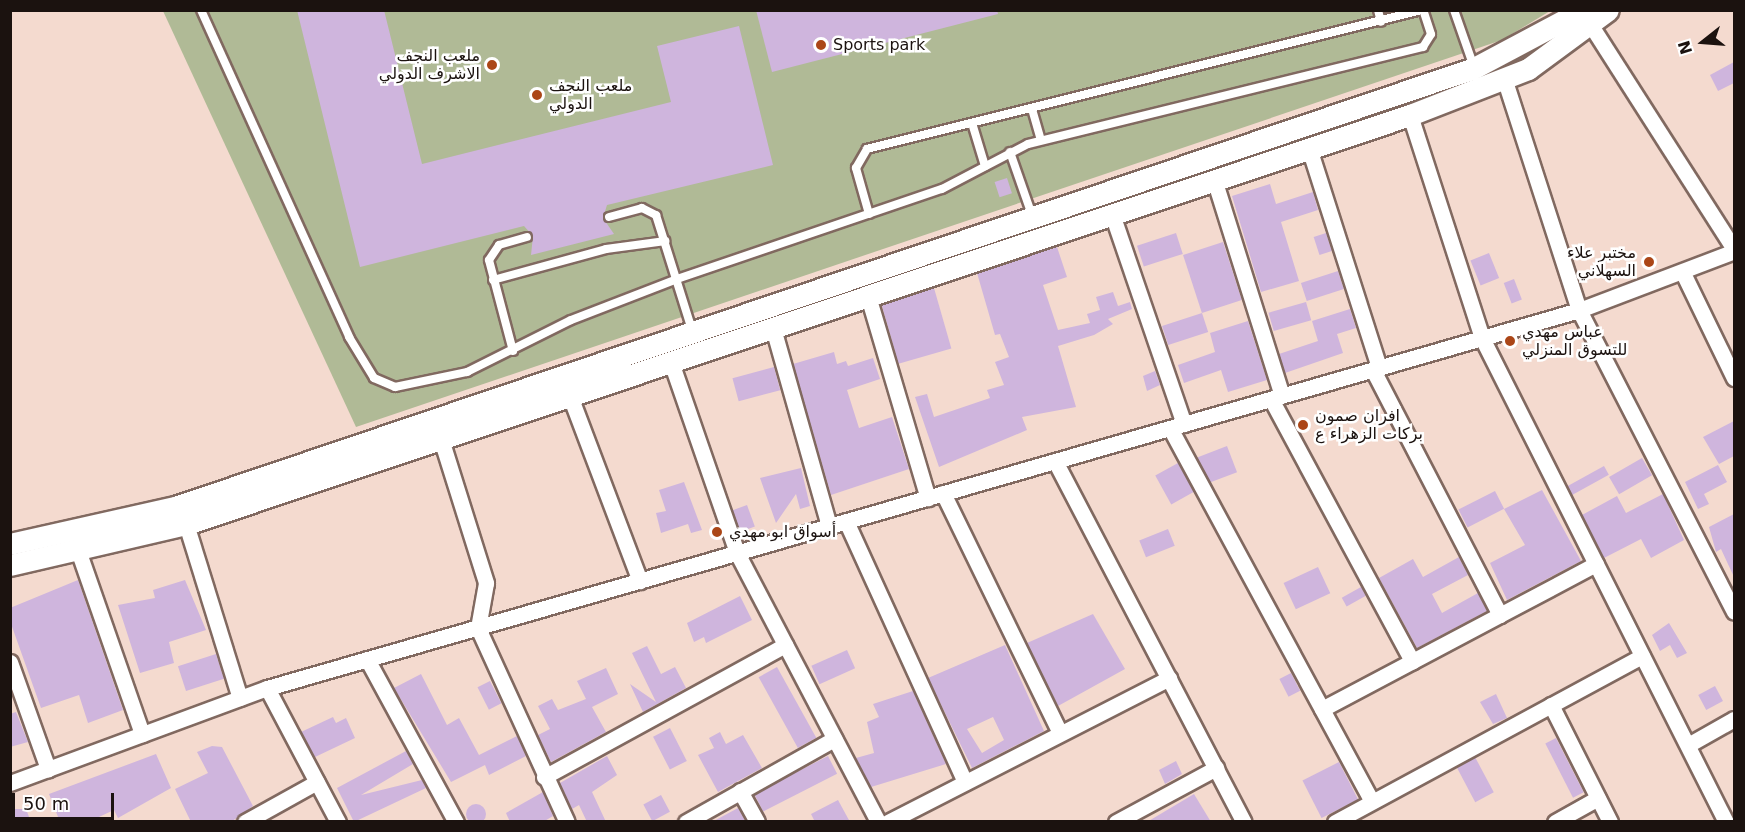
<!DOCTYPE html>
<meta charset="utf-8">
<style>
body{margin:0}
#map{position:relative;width:1745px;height:832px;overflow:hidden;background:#f4dacf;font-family:"DejaVu Sans",Cairo,sans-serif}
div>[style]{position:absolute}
.green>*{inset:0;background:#b0ba96}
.building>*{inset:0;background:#cfb5dd;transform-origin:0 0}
.round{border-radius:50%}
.roads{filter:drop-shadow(2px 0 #816960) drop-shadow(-2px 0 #816960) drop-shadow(0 2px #816960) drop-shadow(0 -2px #816960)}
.lane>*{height:8px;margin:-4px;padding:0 4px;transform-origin:4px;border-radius:4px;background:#fff}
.street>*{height:15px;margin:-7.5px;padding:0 7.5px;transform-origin:7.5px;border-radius:7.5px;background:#fff}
.secondary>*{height:21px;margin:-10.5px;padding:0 10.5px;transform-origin:10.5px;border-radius:10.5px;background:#fff}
.dots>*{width:16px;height:16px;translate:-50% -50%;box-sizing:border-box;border:3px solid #fff;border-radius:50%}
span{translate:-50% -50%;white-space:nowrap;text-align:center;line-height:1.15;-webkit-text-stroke:5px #fff;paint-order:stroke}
.poi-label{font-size:16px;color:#1b120f}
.left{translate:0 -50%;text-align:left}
.right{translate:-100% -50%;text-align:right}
.frame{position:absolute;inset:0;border:12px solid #1b120f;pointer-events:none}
.north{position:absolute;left:1673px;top:12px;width:60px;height:60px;-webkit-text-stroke:4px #fff;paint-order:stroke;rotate:253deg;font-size:16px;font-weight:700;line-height:24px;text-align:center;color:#1b120f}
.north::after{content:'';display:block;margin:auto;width:21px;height:27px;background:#1b120f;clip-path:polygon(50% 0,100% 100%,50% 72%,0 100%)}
.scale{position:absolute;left:12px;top:793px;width:102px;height:27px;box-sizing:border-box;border:3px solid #1b120f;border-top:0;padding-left:8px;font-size:18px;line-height:21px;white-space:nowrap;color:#1b120f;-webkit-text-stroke:4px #fff;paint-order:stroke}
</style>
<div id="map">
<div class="green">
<div style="clip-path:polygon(163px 11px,1550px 11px,1502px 40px,356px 427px)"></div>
</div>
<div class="building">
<div style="clip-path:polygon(297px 10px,384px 10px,422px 164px,671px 102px,657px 46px,739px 26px,773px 165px,607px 205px,603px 218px,614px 234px,531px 255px,533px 236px,524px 226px,360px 267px)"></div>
<div style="clip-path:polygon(756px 10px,997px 10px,998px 14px,772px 72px)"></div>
<div style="clip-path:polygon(1734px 62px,1734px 83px,1718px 91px,1710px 75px)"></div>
<div style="left:1007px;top:178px;width:16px;height:13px;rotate:72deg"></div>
<div style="clip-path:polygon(1270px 184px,1276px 204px,1313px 192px,1318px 210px,1281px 222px,1299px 281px,1261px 292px,1232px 196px)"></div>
<div style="left:1176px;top:233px;width:22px;height:41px;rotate:72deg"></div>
<div style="left:1326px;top:233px;width:19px;height:13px;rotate:72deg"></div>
<div style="left:1223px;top:242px;width:61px;height:42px;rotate:72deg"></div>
<div style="clip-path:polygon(1057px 247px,1067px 277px,1043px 285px,1058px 330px,1090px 323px,1087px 314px,1100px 310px,1096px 297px,1113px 292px,1118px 306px,1130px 302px,1132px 309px,1108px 319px,1113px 324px,1094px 335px,1058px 346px,1076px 407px,1022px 417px,1027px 430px,939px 467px,915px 397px,927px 394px,934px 417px,990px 398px,987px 390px,1004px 385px,995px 362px,1009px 357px,1000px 334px,995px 335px,977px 273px)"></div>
<div style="left:1489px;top:253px;width:27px;height:20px;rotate:68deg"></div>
<div style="left:1338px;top:271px;width:19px;height:39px;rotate:72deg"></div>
<div style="left:1514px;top:279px;width:22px;height:11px;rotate:69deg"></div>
<div style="left:934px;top:288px;width:63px;height:55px;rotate:74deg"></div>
<div style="left:1306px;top:302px;width:19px;height:39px;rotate:74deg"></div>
<div style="clip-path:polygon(1350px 309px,1356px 328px,1337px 334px,1343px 353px,1285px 373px,1279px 354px,1318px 341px,1312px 321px)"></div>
<div style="left:1202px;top:313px;width:20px;height:42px;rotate:72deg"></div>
<div style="clip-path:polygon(1248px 321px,1267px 380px,1228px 392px,1221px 370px,1184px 383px,1178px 365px,1215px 352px,1210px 333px)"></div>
<div style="clip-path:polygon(834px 352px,837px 364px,846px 361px,848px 366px,873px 358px,880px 379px,847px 390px,859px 428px,892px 417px,909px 469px,831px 495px,793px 364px)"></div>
<div style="left:774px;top:367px;width:24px;height:43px;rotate:75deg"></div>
<div style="clip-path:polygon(1155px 371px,1160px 385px,1147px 391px,1143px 376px)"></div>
<div style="clip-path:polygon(1734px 421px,1734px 456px,1719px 464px,1703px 437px)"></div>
<div style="left:1227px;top:446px;width:28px;height:32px;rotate:69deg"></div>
<div style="left:1642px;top:458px;width:20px;height:38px;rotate:60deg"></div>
<div style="left:1178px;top:463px;width:33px;height:26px;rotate:61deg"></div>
<div style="clip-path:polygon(1718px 465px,1727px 482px,1704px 494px,1709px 504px,1698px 509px,1685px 482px)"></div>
<div style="left:1604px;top:466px;width:10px;height:42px;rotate:61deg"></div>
<div style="clip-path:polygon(801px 468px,810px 506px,800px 509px,796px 494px,776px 523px,760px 478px)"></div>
<div style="clip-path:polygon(684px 482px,702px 530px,691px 533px,688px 524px,661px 533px,656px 513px,666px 511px,659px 490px)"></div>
<div style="clip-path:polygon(1542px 490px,1581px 561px,1507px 600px,1490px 563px,1525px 545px,1504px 509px)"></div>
<div style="left:1495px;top:491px;width:20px;height:41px;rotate:63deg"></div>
<div style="clip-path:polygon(1663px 494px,1684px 540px,1651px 558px,1641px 539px,1604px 558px,1582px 515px,1617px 496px,1626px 513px)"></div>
<div style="left:747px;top:505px;width:23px;height:16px;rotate:70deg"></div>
<div style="clip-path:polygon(1734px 514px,1734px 577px,1721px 549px,1716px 552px,1709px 527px)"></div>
<div style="left:1168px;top:529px;width:18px;height:31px;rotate:68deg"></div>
<div style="clip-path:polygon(1459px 557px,1468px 575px,1432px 594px,1442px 613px,1478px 593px,1487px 611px,1417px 648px,1379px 578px,1413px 559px,1423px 577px)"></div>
<div style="left:1318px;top:567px;width:29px;height:38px;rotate:65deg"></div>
<div style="clip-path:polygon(78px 580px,123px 710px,88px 723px,79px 695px,41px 708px,10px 621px,10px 608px)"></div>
<div style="clip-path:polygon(185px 580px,206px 630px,169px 642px,174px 663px,140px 673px,118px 605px,155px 598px,153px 590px)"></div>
<div style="left:1361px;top:587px;width:10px;height:22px;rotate:61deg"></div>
<div style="clip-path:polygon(740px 596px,752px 620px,706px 643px,704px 637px,694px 642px,687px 623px)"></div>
<div style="clip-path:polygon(1093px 614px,1125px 669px,1058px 706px,1027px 643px)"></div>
<div style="clip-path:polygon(1669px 623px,1687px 653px,1677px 658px,1670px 645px,1660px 651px,1652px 635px)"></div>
<div style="clip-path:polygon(evenodd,1005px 645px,1044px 731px,972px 768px,928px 678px,1005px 645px,993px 717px,1004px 740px,982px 753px,967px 729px,993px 717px)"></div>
<div style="clip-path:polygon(647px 646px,661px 674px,675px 667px,686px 688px,643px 712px,630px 684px,656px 702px,632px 653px)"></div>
<div style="left:847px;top:650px;width:20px;height:39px;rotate:66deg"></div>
<div style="left:216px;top:654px;width:26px;height:40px;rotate:72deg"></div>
<div style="left:777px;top:667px;width:81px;height:21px;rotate:61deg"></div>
<div style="clip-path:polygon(606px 668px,618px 694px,592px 707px,606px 732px,551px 762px,538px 735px,550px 729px,538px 706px,552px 699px,558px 710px,586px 699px,577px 681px)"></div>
<div style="left:1291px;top:673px;width:20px;height:13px;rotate:63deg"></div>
<div style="clip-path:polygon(421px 674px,447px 725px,459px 718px,479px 755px,517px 736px,526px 756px,489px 775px,485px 765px,451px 782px,394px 688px)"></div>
<div style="left:490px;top:681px;width:25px;height:14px;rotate:63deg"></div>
<div style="left:1715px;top:686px;width:17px;height:19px;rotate:62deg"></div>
<div style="clip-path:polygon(913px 691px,946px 764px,871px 787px,856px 758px,874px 753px,867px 722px,879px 717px,873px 704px)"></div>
<div style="clip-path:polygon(1496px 694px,1507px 718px,1493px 724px,1480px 702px)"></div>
<div style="clip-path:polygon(16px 712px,28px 742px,10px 747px,10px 714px)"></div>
<div style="clip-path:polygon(333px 717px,336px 723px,346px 718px,355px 738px,315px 757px,301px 732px)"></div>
<div style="left:670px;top:728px;width:37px;height:19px;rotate:63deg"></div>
<div style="clip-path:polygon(720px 732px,726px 744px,743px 735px,762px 768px,718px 792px,698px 755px,714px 748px,709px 738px)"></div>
<div style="left:1556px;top:738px;width:61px;height:12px;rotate:63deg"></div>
<div style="clip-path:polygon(212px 746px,222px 747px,253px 806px,231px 822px,191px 822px,175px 789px,208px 773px,197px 752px)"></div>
<div style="clip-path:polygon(406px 751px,413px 764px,361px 795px,422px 780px,426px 788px,354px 822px,337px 788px)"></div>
<div style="clip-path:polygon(156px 754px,171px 788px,118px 818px,114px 810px,88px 822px,60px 822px,49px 794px)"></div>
<div style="clip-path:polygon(607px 756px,617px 775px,592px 792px,606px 822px,587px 822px,579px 805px,572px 809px,560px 783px)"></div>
<div style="left:828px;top:756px;width:20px;height:83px;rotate:63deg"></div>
<div style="left:1475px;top:757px;width:40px;height:21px;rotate:62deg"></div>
<div style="clip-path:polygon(1176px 761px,1182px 774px,1165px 784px,1159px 770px)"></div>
<div style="left:1339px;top:762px;width:42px;height:41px;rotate:63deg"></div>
<div style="clip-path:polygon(543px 792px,553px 816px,543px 822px,510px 822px,506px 813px)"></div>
<div style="clip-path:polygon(1194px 794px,1211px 822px,1147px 822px)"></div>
<div style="left:661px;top:795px;width:19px;height:20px;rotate:62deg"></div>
<div style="clip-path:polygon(838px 800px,850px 822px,815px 822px,811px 814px)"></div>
<div class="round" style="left:466px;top:804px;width:20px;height:20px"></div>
<div style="clip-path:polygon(738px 808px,746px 822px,712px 822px)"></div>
<div style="clip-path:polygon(10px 809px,26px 809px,31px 822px,10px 822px)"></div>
</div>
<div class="roads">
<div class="lane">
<div style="left:201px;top:10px;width:359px;rotate:65.6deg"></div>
<div style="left:349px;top:337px;width:48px;rotate:58.6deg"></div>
<div style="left:374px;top:378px;width:23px;rotate:23deg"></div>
<div style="left:395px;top:387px;width:74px;rotate:-11.8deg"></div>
<div style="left:467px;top:372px;width:116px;rotate:-26.6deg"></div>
<div style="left:571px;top:320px;width:114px;rotate:-21.1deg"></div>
<div style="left:677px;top:279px;width:280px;rotate:-18.8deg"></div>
<div style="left:942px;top:189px;width:97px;rotate:-27.6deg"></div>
<div style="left:1028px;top:144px;width:407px;rotate:-13.8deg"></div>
<div style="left:1423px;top:47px;width:15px;rotate:-58deg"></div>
<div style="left:1431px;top:34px;width:25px;rotate:-108deg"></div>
<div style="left:1378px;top:10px;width:12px;rotate:76deg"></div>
<div style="left:1454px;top:10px;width:60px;rotate:70.7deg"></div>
<div style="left:1032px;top:109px;width:32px;rotate:74deg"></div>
<div style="left:972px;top:123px;width:45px;rotate:73.2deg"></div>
<div style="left:1010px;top:152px;width:67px;rotate:70.8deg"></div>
<div style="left:869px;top:214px;width:48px;rotate:-105.8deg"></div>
<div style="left:856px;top:168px;width:22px;rotate:-60deg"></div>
<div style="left:867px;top:149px;width:571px;rotate:-14.08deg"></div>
<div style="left:609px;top:217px;width:34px;rotate:-15deg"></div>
<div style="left:642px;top:208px;width:16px;rotate:27deg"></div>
<div style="left:656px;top:215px;width:121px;rotate:72.6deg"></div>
<div style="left:493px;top:280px;width:117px;rotate:-15.3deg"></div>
<div style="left:606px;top:249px;width:60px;rotate:-7.7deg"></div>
<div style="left:513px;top:351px;width:94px;rotate:-104.8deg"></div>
<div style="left:489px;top:260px;width:18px;rotate:-56deg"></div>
<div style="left:499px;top:245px;width:29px;rotate:-16deg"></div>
</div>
<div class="street">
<div style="left:1592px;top:27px;width:264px;rotate:57.4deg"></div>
<div style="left:1505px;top:81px;width:241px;rotate:72.1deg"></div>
<div style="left:1579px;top:310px;width:339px;rotate:62.8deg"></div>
<div style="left:1410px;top:115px;width:234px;rotate:72.1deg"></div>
<div style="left:1482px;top:338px;width:542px;rotate:63.25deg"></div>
<div style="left:1309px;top:148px;width:231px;rotate:72.3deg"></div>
<div style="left:1214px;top:179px;width:227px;rotate:72.6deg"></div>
<div style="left:1112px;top:214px;width:222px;rotate:71.1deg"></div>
<div style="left:1683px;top:273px;width:117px;rotate:64.1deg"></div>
<div style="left:868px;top:296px;width:211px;rotate:73.5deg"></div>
<div style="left:773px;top:328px;width:206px;rotate:74.2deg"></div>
<div style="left:671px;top:362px;width:202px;rotate:70.9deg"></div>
<div style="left:737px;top:553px;width:304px;rotate:62.3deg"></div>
<div style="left:1373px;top:370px;width:276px;rotate:62.6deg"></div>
<div style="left:570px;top:396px;width:198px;rotate:69.3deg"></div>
<div style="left:1271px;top:399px;width:298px;rotate:61.7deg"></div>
<div style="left:1170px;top:428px;width:424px;rotate:61.6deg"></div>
<div style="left:441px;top:439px;width:151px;rotate:72.6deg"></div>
<div style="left:486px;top:583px;width:46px;rotate:100.1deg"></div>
<div style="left:478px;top:628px;width:213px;rotate:65.4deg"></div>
<div style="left:1055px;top:461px;width:407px;rotate:62.4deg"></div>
<div style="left:943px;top:493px;width:267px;rotate:64deg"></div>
<div style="left:846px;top:521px;width:287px;rotate:65.5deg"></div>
<div style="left:186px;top:524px;width:182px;rotate:72.8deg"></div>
<div style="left:78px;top:550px;width:195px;rotate:70.8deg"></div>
<div style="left:367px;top:659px;width:186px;rotate:61.4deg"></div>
<div style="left:10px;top:662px;width:114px;rotate:70.4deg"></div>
<div style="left:267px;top:688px;width:152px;rotate:62.1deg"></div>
<div style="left:1551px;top:705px;width:131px;rotate:63.2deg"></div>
<div style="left:1322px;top:709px;width:310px;rotate:-27.9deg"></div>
<div style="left:1688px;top:745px;width:53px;rotate:-29.5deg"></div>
<div style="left:544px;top:777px;width:275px;rotate:-28.7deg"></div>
<div style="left:10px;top:783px;width:274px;rotate:-20.3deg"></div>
<div style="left:267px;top:688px;width:1365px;rotate:-16.07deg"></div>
<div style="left:1579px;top:310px;width:166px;rotate:-20.8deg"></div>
<div style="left:740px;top:791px;width:35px;rotate:61deg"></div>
<div style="left:245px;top:822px;width:82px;rotate:-29.1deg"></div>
<div style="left:686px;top:822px;width:170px;rotate:-29.3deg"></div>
<div style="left:888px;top:822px;width:316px;rotate:-27.1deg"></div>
<div style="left:1116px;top:822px;width:114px;rotate:-28.4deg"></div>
<div style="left:1335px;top:822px;width:349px;rotate:-28.4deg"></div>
<div style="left:1555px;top:822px;width:49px;rotate:-29.2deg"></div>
</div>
<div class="secondary">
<div style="left:10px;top:544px;width:172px;rotate:-12.7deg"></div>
<div style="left:178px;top:506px;width:1368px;rotate:-18.67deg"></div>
<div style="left:1474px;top:68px;width:123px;rotate:-28deg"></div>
<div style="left:10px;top:565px;width:181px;rotate:-13.1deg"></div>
<div style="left:186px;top:524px;width:1291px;rotate:-18.48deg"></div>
<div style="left:1410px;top:115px;width:127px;rotate:-21.3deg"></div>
<div style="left:1528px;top:69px;width:99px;rotate:-36.4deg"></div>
</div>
</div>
<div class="dots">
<div style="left:821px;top:45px;background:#ab4617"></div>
<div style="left:492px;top:65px;background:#ab4617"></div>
<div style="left:537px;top:95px;background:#ab4617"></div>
<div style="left:1649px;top:262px;background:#ab4617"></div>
<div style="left:1510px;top:341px;background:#ab4617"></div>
<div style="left:1303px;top:425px;background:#ab4617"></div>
<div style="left:717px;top:532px;background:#ab4617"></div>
</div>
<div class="poi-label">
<span class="left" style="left:833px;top:45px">Sports park</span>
<span class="right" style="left:480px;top:65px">ملعب النجف<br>الاشرف الدولي</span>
<span class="left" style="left:549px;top:95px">ملعب النجف<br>الدولي</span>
<span class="right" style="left:1636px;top:262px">مختبر علاء<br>السهلاني</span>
<span class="left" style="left:1522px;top:341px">عباس مهدي<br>للتسوق المنزلي</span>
<span class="left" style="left:1315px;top:425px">افران صمون<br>بركات الزهراء ع</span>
<span class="left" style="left:729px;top:532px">أسواق ابو مهدي</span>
</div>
<div class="frame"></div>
<div class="north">N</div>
<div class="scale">50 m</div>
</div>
